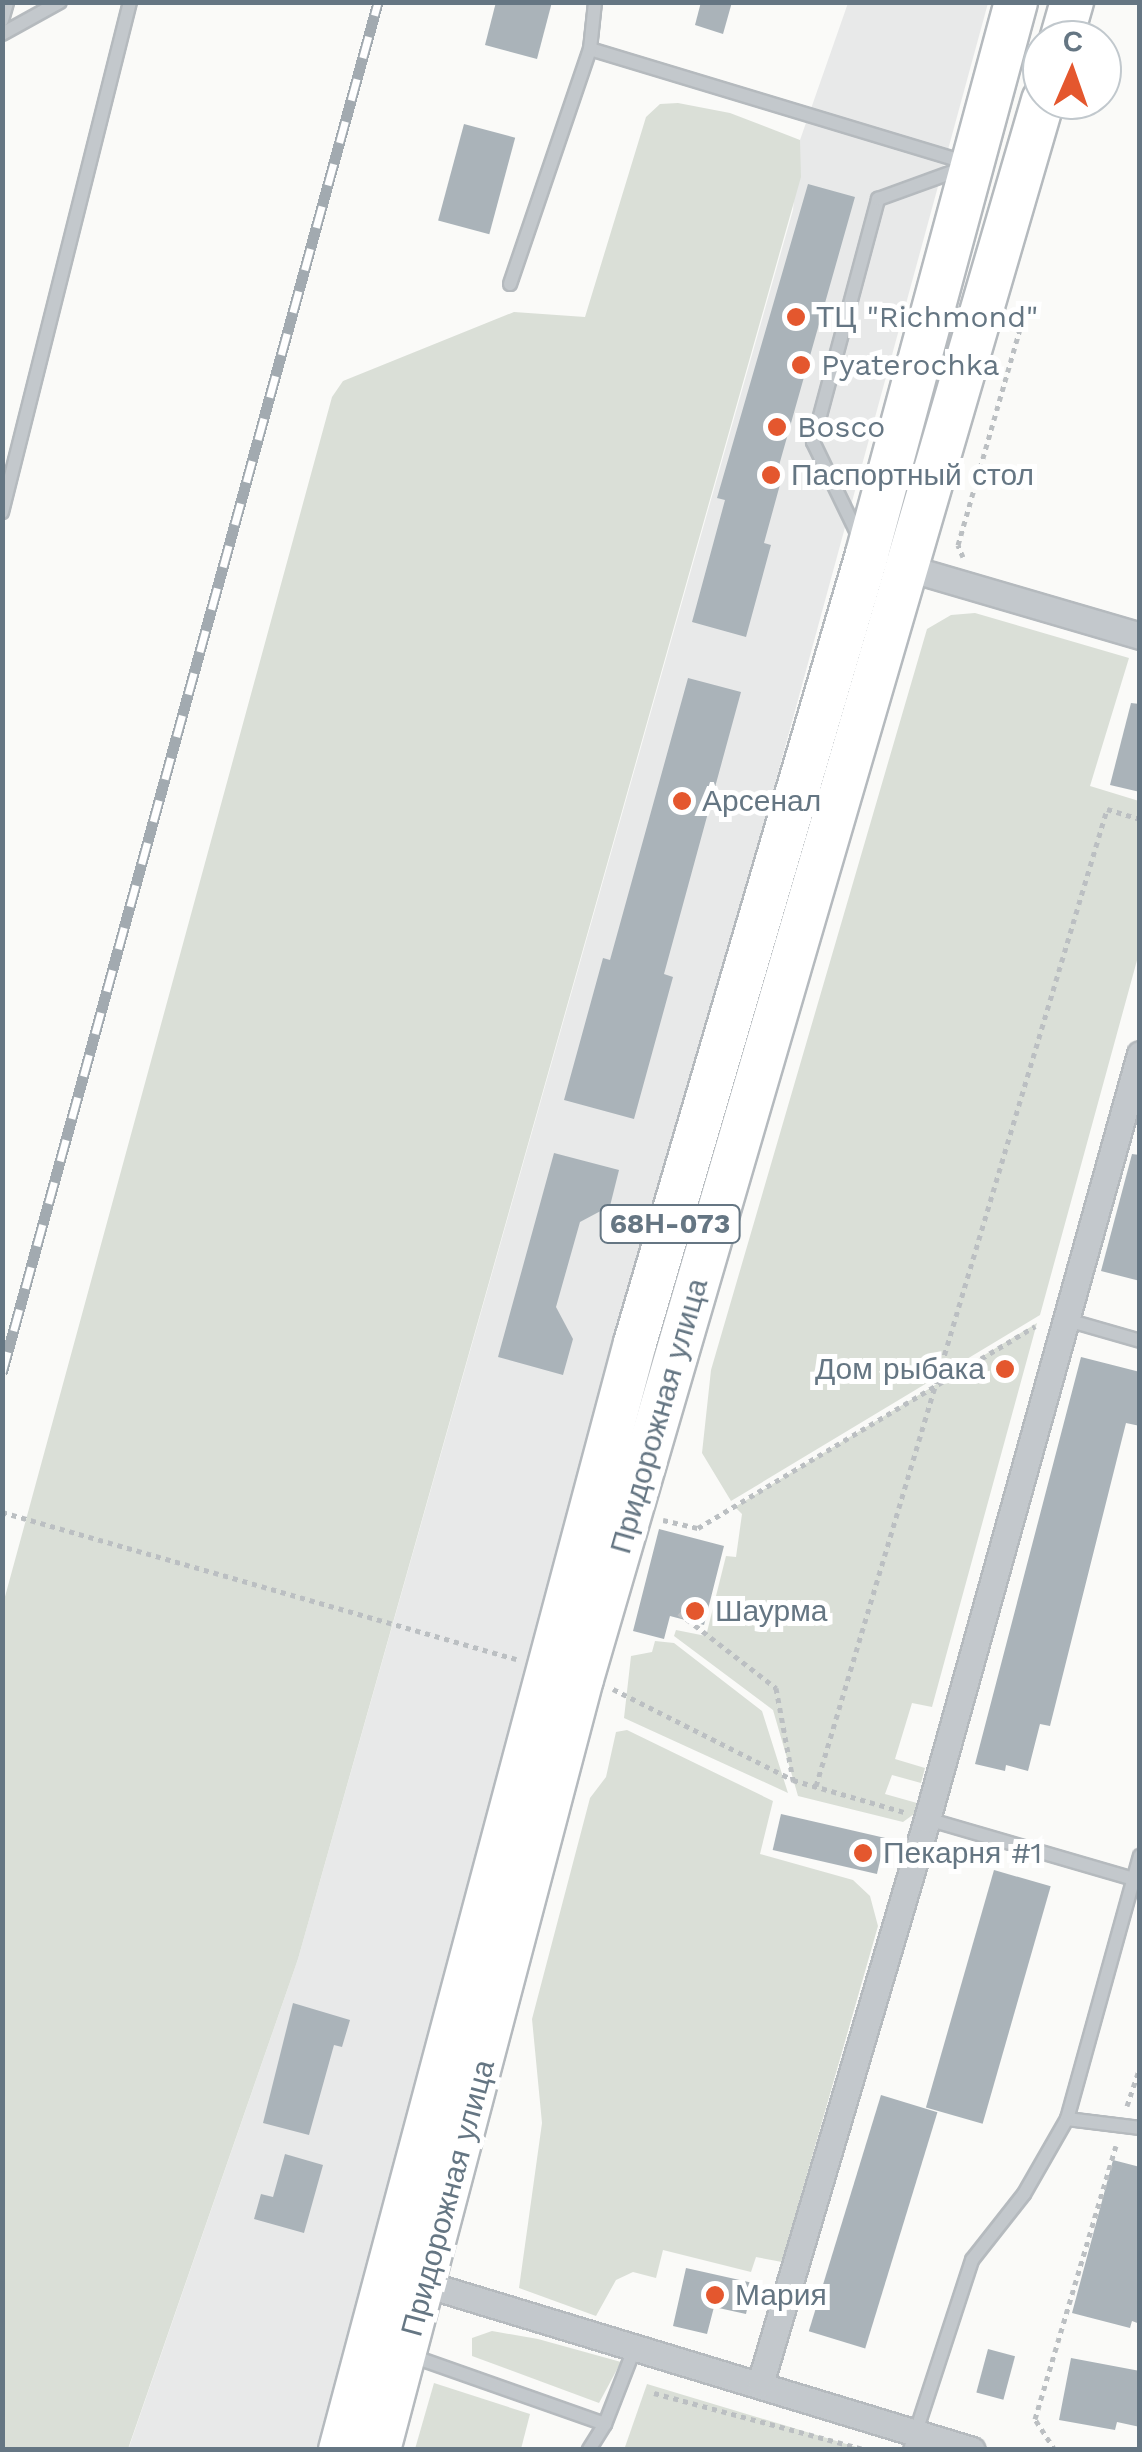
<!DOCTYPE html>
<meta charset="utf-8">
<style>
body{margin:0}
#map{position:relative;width:1142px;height:2452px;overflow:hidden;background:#fafaf8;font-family:"Work Sans",sans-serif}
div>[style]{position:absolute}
.built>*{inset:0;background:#e8e9e9}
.green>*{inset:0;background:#dadfd7}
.building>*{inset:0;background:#aab3b9;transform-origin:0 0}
.path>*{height:5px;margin-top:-2.5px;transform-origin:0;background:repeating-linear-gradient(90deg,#bbbfc2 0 5px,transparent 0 10px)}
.roads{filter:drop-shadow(2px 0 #b5babe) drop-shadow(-2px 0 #b5babe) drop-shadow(0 2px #b5babe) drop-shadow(0 -2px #b5babe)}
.lane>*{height:12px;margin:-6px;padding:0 6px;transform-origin:6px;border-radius:6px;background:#c3c8cc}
.street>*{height:25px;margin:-12.5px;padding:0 12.5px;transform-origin:12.5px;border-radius:12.5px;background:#c3c8cc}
.primary>*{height:42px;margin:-21px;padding:0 21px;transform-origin:21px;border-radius:21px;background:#fff}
.rail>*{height:11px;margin-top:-5.5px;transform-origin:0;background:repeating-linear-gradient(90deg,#fff 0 22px,#a2aab0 0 44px);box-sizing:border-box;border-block:2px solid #a2aab0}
.dots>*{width:28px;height:28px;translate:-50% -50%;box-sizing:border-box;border:5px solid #fff;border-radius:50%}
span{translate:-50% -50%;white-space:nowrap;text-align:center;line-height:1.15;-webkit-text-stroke:10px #fff;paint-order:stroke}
.shield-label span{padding:2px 8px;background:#fff;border:2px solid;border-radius:8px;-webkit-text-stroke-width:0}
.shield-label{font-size:28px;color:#657683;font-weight:700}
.poi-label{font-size:30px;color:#657683}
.left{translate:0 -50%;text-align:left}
.right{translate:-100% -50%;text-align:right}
.street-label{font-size:30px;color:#657683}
.frame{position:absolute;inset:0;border:5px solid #657683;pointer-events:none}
.north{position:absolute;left:1022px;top:20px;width:100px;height:100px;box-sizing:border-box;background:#fff;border:2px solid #c1c8cd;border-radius:50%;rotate:2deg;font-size:28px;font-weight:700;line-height:40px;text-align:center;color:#657683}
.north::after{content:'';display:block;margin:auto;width:35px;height:45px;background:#e4572e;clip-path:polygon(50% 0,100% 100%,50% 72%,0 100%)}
</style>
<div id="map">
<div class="built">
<div style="clip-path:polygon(848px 3px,988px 3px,321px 2449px,128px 2450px,298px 1959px,793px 210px,800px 140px)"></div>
</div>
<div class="green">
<div style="clip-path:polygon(678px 103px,730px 113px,800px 140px,801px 177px,298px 1959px,128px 2449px,3px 2449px,3px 1604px,332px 397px,343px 381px,514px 312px,585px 317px,646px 117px,660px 104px)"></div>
<div style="clip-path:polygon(975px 613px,1129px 658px,1090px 786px,1139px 801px,1139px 953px,1040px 1315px,731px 1501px,702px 1453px,711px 1370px,927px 629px,951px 615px)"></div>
<div style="clip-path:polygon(1037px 1323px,932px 1707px,912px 1703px,895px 1759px,925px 1768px,921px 1783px,892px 1775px,885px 1794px,917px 1803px,914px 1814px,903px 1822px,798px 1796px,773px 1710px,674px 1636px,676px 1630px,706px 1636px,726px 1556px,736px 1557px,742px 1514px,735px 1507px)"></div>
<div style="clip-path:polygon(655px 1641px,674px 1643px,762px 1711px,788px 1793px,624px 1718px,631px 1656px,652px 1652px)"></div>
<div style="clip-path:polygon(627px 1730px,773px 1801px,760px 1854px,853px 1880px,870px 1896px,878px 1926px,782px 2262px,756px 2257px,751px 2272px,663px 2250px,656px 2278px,633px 2272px,616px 2280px,596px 2316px,519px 2288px,542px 2123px,532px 2019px,590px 1798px,606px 1777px,616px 1732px)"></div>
<div style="clip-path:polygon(492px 2331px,538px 2339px,621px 2362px,599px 2403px,472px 2356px,472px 2338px)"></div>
<div style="clip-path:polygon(434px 2383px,530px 2414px,521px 2449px,415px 2449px)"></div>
<div style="clip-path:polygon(647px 2384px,863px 2449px,625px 2447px)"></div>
</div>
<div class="building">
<div style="clip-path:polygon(496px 2px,552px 2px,537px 59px,485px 45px)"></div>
<div style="clip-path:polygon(701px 2px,732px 2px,723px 34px,695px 25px)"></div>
<div style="left:464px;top:124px;width:53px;height:100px;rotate:15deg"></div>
<div style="clip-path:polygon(808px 184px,855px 197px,778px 469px,784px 470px,764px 543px,771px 545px,746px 637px,692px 622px,725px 500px,717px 498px)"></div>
<div style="clip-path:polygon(688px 678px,741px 692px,664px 974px,673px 977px,634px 1119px,564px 1100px,603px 958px,610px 960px)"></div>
<div style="clip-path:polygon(1131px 703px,1140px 704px,1140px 792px,1110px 785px)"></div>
<div style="clip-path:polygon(554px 1153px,619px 1170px,610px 1206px,580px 1222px,556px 1307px,573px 1339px,563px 1375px,498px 1357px)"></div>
<div style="clip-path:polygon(1132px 1154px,1140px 1155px,1140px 1281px,1101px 1271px)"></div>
<div style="clip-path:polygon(1081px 1357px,1140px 1372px,1140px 1426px,1126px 1423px,1050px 1726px,1040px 1724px,1028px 1771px,1006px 1765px,1005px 1771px,975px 1764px)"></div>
<div style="clip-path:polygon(659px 1529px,724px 1546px,704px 1625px,670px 1616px,664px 1639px,633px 1631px)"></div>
<div style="left:781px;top:1814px;width:107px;height:37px;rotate:13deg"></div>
<div style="left:994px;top:1870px;width:59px;height:247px;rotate:16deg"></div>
<div style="clip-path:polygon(293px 2003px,350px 2020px,342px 2047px,334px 2045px,309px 2135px,263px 2123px)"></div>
<div style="left:881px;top:2095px;width:59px;height:247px;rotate:17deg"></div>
<div style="clip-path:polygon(285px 2154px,323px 2165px,304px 2233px,254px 2219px,261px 2194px,273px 2197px)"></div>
<div style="clip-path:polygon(1113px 2160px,1140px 2167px,1140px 2324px,1132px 2321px,1130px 2328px,1072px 2313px)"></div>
<div style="clip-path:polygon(686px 2268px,753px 2283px,746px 2314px,714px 2307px,707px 2334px,673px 2326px)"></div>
<div style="left:988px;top:2349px;width:28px;height:45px;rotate:15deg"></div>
<div style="clip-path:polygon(1071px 2358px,1140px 2371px,1140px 2427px,1117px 2422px,1115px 2430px,1059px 2420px)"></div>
</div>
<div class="path">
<div style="left:963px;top:557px;width:13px;rotate:-113deg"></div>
<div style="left:958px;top:545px;width:242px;rotate:-74deg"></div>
<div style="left:1025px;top:312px;width:9px;rotate:-167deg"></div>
<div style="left:2px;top:1512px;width:535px;rotate:15.96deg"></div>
<div style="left:663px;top:1520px;width:36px;rotate:13deg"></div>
<div style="left:698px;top:1528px;width:393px;rotate:-30.9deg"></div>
<div style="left:679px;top:1613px;width:123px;rotate:37.7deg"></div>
<div style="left:776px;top:1688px;width:94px;rotate:79.5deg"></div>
<div style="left:793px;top:1780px;width:116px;rotate:16.1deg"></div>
<div style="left:613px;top:1689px;width:202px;rotate:26.8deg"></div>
<div style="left:816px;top:1786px;width:1019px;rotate:-73.41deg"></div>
<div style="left:1107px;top:809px;width:34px;rotate:17deg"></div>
<div style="left:1127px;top:2106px;width:41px;rotate:-71.6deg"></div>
<div style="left:654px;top:2393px;width:220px;rotate:15deg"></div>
<div style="left:1055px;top:2450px;width:37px;rotate:-123deg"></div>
<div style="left:1035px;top:2419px;width:285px;rotate:-73.5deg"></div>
</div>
<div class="roads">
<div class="lane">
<div style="left:2px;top:20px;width:19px;rotate:-74deg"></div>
<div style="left:2px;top:34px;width:66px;rotate:-28.9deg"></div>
<div style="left:590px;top:49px;width:392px;rotate:16.8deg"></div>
<div style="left:510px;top:284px;width:248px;rotate:-71.2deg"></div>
<div style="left:590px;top:49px;width:47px;rotate:-83.9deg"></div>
<div style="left:2px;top:512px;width:526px;rotate:-75.91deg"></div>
<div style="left:859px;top:537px;width:106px;rotate:-115.8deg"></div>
<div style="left:813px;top:442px;width:252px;rotate:-75deg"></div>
<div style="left:878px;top:199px;width:88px;rotate:-19.9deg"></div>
<div style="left:1067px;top:1320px;width:76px;rotate:16deg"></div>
<div style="left:927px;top:1819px;width:219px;rotate:16.2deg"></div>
<div style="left:1067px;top:2119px;width:74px;rotate:7deg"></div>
<div style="left:409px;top:2355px;width:208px;rotate:19.4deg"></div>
<div style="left:605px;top:2424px;width:31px;rotate:122deg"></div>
<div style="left:605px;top:2424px;width:83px;rotate:-68.7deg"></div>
<div style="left:910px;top:2450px;width:200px;rotate:-71.9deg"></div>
<div style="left:972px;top:2260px;width:84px;rotate:-51.8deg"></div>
<div style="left:1024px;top:2194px;width:86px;rotate:-60.2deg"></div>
<div style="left:1067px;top:2119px;width:273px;rotate:-74.5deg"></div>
</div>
<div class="street">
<div style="left:908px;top:568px;width:242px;rotate:16.3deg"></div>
<div style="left:412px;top:2280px;width:585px;rotate:16.89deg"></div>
<div style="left:760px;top:2384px;width:589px;rotate:-73.53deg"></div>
<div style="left:927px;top:1819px;width:794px;rotate:-74.44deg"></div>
</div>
<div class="primary">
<div style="left:1061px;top:40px;width:40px;rotate:-74deg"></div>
<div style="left:340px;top:2450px;width:1146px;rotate:-75.08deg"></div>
<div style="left:635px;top:1343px;width:822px;rotate:-73.61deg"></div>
<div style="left:867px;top:554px;width:572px;rotate:-74.89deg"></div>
<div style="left:379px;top:2450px;width:797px;rotate:-75.25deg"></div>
<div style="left:582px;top:1679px;width:1645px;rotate:-73.72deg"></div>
</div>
</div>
<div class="rail">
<div style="left:2px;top:1373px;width:1422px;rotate:-74.66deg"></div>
</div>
<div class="dots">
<div style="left:796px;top:317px;background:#e4572e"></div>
<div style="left:801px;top:365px;background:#e4572e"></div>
<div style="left:777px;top:427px;background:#e4572e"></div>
<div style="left:771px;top:475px;background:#e4572e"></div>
<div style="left:682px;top:801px;background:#e4572e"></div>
<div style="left:1005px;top:1369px;background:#e4572e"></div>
<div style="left:695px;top:1611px;background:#e4572e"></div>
<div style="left:863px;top:1853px;background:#e4572e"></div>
<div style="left:715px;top:2295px;background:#e4572e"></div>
</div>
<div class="shield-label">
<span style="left:670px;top:1224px">68Н-073</span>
</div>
<div class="poi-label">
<span class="left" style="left:816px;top:317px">ТЦ "Richmond"</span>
<span class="left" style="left:821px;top:365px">Pyaterochka</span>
<span class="left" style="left:797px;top:427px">Bosco</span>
<span class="left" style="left:791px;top:475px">Паспортный стол</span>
<span class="left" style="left:702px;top:801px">Арсенал</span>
<span class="right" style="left:985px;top:1369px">Дом рыбака</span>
<span class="left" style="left:715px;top:1611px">Шаурма</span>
<span class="left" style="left:883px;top:1853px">Пекарня #1</span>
<span class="left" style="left:735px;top:2295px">Мария</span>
</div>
<div class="street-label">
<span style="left:659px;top:1416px;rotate:-74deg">Придорожная улица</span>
<span style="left:448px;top:2198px;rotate:-75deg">Придорожная улица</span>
</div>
<div class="frame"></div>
<div class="north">С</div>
</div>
